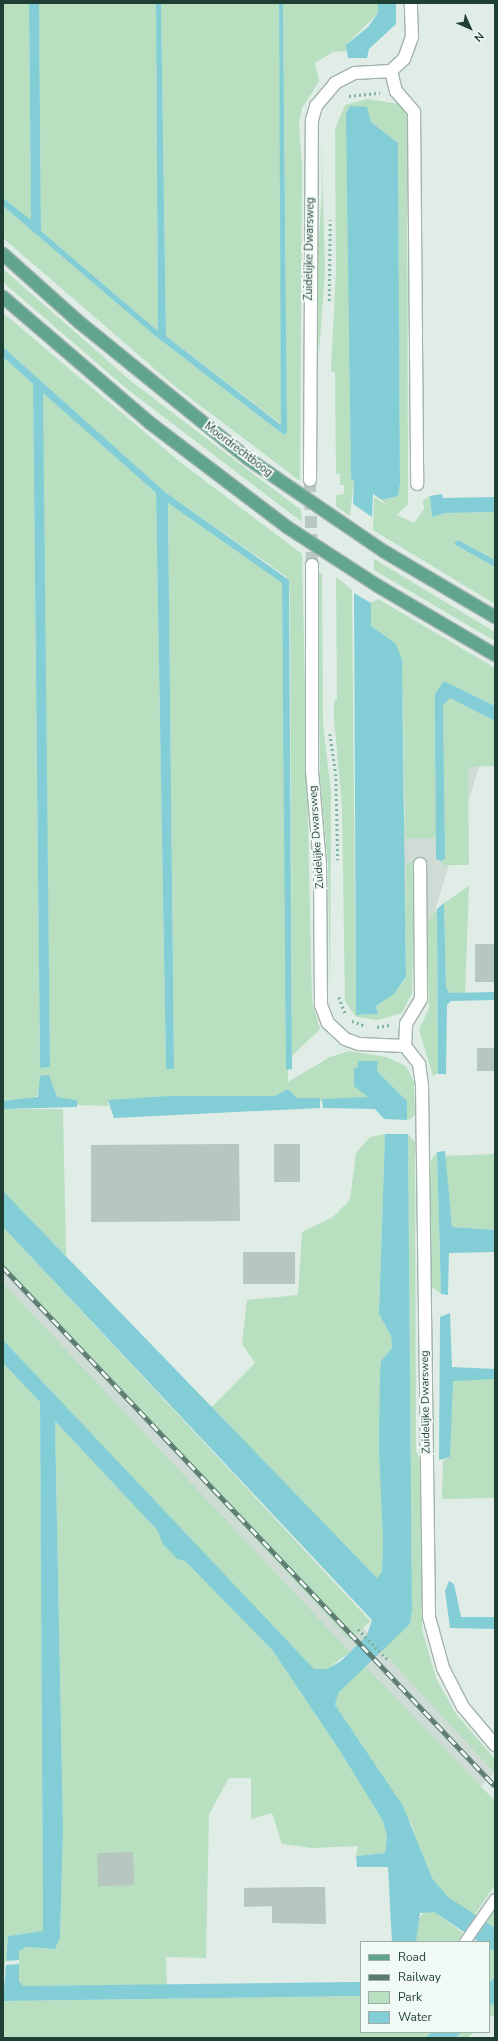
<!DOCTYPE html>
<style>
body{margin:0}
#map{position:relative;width:498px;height:2041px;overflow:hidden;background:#e0ece6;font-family:"Nunito Sans",sans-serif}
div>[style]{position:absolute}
.built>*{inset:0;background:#cedcd5;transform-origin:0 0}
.green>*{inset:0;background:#b7dfc0;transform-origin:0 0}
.water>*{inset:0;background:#83ced6}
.building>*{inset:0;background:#b5c7bf;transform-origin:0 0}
.street-tunnel>*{height:12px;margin-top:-6px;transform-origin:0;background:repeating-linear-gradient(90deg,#b9c9c2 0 12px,transparent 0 18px)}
.path>*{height:2.5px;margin-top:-1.25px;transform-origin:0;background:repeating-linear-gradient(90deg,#7eb39f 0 2px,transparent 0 5px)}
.roads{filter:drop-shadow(1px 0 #a2b4ad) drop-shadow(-1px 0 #a2b4ad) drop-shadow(0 1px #a2b4ad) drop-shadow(0 -1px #a2b4ad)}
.lane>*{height:10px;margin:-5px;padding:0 5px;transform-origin:5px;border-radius:5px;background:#fff}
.street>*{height:12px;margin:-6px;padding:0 6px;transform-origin:6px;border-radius:6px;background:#fff}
.primary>*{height:12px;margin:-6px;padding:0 6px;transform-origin:6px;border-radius:6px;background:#61a590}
.rail>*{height:4.5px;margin-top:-2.25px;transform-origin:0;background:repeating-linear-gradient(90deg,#f1f9f4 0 9px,#5a7a6f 0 18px);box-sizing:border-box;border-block:1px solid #5a7a6f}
span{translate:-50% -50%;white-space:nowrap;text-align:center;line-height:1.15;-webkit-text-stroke:4px #f1f9f4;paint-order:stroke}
.street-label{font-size:11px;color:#1f3e34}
.frame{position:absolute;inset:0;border:4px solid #1f3e34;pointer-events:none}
.legend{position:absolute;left:360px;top:1941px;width:130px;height:92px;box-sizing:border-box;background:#f1f9f4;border:1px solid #9daea7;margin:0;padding:5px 7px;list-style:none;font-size:12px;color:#1f3e34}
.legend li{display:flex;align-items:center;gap:8px;height:20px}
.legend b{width:20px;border:1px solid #9daea7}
.north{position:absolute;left:450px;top:8px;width:40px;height:40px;-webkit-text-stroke:3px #f1f9f4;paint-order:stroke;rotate:135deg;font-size:11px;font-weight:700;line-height:16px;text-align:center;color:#1f3e34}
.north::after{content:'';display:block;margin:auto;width:14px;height:18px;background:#1f3e34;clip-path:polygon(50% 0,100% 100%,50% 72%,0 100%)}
</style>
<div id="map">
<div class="built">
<div style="left:441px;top:696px;width:57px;height:236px;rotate:17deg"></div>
<div style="left:3px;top:1255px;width:714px;height:28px;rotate:46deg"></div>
</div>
<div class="green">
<div style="clip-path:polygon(3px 3px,29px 3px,31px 220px,28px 221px,3px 198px)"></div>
<div style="clip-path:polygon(39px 3px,156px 3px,158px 331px,41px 231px)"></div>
<div style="clip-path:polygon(161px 3px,279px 3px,282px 425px,166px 336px)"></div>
<div style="clip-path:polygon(283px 3px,378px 3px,378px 13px,346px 45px,347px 51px,333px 52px,315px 63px,319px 81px,302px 108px,299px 124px,302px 165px,300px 481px,177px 388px,3px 238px,3px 206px,154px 335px,284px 435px,287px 432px)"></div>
<div style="clip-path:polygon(367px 99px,400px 104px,407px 115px,408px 504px,397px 515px,414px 523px,424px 509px,423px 500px,430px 496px,432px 517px,446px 513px,495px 512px,495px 560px,458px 540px,455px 544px,495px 567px,495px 604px,373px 530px,374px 497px,388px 506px,382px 500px,398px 496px,400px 484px,398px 143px,371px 122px,349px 111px,351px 478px,354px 480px,350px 516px,336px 506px,336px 495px,344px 494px,344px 485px,340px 485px,340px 474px,336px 474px,335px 372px,331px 371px,336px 272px,335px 129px,345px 105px)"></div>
<div style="clip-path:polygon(321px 126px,325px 270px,319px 354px,316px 286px,322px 191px)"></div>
<div style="clip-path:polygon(3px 269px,132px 382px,301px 510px,302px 522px,127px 389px,3px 282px)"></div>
<div style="clip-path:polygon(3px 313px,180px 462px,302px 554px,312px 1001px,320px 1029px,292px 1056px,290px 593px,287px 577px,165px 492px,3px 347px)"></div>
<div style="clip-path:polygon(3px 357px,33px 384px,40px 1068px,50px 1067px,42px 392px,156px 493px,166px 1069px,174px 1068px,168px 503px,282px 583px,288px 1082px,330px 1057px,349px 1051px,386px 1057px,406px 1066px,414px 1082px,415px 1114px,411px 1119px,407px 1120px,407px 1101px,377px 1071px,378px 1061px,369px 1097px,320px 1101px,319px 1098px,297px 1098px,288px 1089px,275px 1096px,108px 1100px,108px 1106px,77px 1105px,77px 1100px,57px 1097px,49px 1076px,40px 1076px,40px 1091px,33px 1100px,3px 1101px)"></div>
<div style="clip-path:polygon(374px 559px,495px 632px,495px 641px,374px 570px)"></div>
<div style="clip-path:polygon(317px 571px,322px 574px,323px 724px,331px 793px,330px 994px,328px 865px,320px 778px)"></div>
<div style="clip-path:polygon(336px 577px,352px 590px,356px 1015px,377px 1014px,376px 1006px,394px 994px,406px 978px,406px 863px,414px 862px,412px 993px,402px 1013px,378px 1020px,356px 1017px,345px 1001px,342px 806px,334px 719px,334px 701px,337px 700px)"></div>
<div style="clip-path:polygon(378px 599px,495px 668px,495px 706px,444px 681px,435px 711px,436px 838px,405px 838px,403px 700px,371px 626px,371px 603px)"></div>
<div style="clip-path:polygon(450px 698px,495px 721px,495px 766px,468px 767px,469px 865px,442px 865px,441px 861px,445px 859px,443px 705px)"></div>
<div style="clip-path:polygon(469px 886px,465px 993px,450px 993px,446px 988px,444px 903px)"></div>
<div style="clip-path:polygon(437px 909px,438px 1073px,433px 1076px,419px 1030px,429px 1008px,427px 923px)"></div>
<div style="clip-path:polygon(3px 1109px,63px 1109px,66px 1256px,3px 1191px)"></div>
<div style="clip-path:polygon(385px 1134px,379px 1314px,391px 1336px,392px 1348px,381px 1361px,383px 1538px,382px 1572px,377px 1578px,211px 1408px,255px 1363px,242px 1344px,247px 1300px,298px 1295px,302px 1232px,333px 1217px,350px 1200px,356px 1153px,370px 1137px)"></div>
<div style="clip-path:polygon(408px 1134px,415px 1142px,416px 1450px,420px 1461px,422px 1630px,436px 1678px,456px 1714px,495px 1759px,495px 1773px,381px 1650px,410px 1624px,412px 1610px)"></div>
<div style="clip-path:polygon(437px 1152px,441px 1294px,430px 1285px,431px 1160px)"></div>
<div style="clip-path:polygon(495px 1154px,495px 1230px,452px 1227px,445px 1156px)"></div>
<div style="left:3px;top:1227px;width:539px;height:28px;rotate:47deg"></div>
<div style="clip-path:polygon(3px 1283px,350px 1652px,327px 1669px,314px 1669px,198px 1548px,3px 1340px)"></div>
<div style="clip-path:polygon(3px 1363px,40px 1402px,43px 1931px,8px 1936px,3px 1984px)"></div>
<div style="clip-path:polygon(456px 1379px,495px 1379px,495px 1498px,442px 1499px,443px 1460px,450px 1457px,451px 1385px)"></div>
<div style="clip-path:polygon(55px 1421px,157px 1530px,163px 1544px,177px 1559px,185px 1561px,273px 1651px,340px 1751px,383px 1821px,387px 1837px,385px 1853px,356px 1856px,358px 1846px,312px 1848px,282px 1844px,272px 1813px,251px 1819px,251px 1778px,229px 1778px,209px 1814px,206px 1958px,166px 1957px,167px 1985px,23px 1986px,19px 1981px,19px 1951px,25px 1947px,55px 1949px,60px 1938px,63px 1829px)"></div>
<div style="clip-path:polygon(365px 1666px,495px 1801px,495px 1885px,474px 1916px,448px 1897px,432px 1878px,419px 1853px,412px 1825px,335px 1706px,337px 1693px)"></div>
<div style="clip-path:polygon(495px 1909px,495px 1928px,484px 1922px)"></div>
<div style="clip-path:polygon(425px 1911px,434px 1912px,463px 1933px,457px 1942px,416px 1942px,417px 1921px)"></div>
<div style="clip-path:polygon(489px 1948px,495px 1952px,495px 1977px,489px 1983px)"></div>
<div style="clip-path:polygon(361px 1996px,361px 2032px,432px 2032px,425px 2038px,3px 2038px,3px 2001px)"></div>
<div style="clip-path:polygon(495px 2002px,495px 2014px,489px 2018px,489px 2008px)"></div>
<div style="clip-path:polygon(462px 2032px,474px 2032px,467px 2038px,455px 2038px)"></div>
</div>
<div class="water">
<div style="clip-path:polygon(29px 3px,39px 3px,41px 231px,158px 331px,156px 3px,161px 3px,166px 336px,281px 425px,279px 3px,283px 3px,287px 432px,284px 435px,154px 335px,3px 206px,3px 198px,31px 220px)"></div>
<div style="clip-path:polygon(378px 3px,396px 3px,396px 24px,369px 49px,367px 58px,348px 58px,346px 45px,368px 27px,378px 13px)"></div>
<div style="clip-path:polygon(350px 106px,367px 107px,371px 122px,398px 143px,400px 484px,398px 496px,382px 500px,373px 494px,372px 517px,353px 504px,354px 481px,351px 479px,346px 113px)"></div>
<div style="clip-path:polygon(3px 347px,165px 492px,289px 580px,292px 1069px,286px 1070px,282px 583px,168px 503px,174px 1069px,166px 1069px,156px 493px,43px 393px,50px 1067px,40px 1068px,33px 384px,3px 357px)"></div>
<div style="clip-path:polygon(442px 494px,443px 498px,495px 497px,495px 512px,446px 513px,432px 517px,430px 496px)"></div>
<div style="clip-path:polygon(458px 540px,495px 560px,495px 567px,454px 544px)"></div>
<div style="clip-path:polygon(354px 593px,371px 603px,371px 626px,396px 644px,402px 660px,406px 977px,394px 994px,376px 1006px,378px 1014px,356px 1015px)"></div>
<div style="clip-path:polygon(444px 681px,495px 706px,495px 721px,450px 698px,443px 705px,445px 859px,441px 861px,436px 859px,435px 711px,435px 694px)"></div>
<div style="clip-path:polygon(444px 903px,446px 988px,450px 993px,495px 992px,495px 1000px,451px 1001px,447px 1005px,446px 1074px,438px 1074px,437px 909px)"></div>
<div style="clip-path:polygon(358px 1061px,378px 1061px,377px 1071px,407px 1101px,407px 1120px,384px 1119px,375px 1109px,323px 1108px,322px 1099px,368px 1097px,354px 1086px,354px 1068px,358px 1067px)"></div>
<div style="clip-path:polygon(49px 1075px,57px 1097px,77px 1100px,77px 1107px,3px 1109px,3px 1101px,38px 1097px,40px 1076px)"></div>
<div style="clip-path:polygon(288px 1089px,297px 1098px,320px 1098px,320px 1108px,114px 1118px,108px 1100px,169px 1096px,275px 1096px)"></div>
<div style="clip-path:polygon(385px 1134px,408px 1134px,412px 1610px,410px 1624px,338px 1693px,335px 1705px,403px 1806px,432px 1878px,448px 1897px,495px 1928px,495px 1952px,489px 1948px,489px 1942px,479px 1942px,434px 1912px,420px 1913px,416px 1942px,392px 1942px,388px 1867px,357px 1867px,356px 1856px,385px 1853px,387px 1837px,383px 1821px,340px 1751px,273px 1651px,185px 1561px,177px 1559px,163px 1544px,157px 1530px,55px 1421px,63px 1829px,60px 1938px,55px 1949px,26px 1947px,19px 1951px,19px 1960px,6px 1961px,8px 1936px,43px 1931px,40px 1402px,3px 1363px,3px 1340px,314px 1669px,327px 1669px,341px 1661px,367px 1635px,372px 1620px,3px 1227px,3px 1191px,377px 1578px,382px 1572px,383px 1538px,379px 1450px,380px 1374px,381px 1361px,392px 1348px,391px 1336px,379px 1314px)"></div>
<div style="clip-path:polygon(445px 1151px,452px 1227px,495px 1230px,495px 1252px,449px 1253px,448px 1295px,441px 1294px,437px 1152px)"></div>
<div style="clip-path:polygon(450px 1313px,452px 1367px,495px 1369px,495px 1379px,453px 1381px,450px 1457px,439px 1460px,440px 1317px)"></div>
<div style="clip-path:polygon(449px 1581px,454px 1584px,461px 1617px,495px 1617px,495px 1629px,450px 1628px,445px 1591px)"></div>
<div style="clip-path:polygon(19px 1964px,19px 1981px,23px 1986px,355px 1982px,361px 1982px,361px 1996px,3px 2001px,6px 1965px)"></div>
<div style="clip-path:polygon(495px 1977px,495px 2002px,489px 2008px,489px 1983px)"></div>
<div style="clip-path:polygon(432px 2032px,462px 2032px,455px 2038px,425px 2038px)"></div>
</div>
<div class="building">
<div style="left:495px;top:944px;width:38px;height:20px;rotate:90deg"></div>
<div style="left:477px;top:1048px;width:18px;height:23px"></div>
<div style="clip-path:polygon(232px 1144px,239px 1144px,240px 1221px,91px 1222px,91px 1145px)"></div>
<div style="left:274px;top:1144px;width:26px;height:38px"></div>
<div style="left:295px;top:1252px;width:32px;height:52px;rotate:90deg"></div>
<div style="left:133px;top:1852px;width:33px;height:36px;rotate:88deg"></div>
<div style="clip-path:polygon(309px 1887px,325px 1887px,326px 1924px,272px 1923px,272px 1906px,244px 1907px,244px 1888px)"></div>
</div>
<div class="street-tunnel">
<div style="left:310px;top:480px;width:85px;rotate:88.7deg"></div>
</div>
<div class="path">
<div style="left:349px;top:96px;width:31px;rotate:-6deg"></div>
<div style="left:329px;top:301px;width:81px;rotate:-89.3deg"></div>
<div style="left:330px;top:734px;width:40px;rotate:81.5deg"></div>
<div style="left:336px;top:774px;width:86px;rotate:88.7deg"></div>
<div style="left:339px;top:997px;width:19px;rotate:69deg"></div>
<div style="left:352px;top:1021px;width:15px;rotate:20deg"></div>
<div style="left:377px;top:1027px;width:13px;rotate:-9deg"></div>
<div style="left:358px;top:1629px;width:43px;rotate:45.9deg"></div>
</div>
<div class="roads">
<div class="lane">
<div style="left:465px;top:1942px;width:52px;rotate:-55.1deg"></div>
</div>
<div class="street">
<div style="left:391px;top:71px;width:21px;rotate:76deg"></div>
<div style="left:396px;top:91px;width:28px;rotate:49deg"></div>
<div style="left:414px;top:112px;width:372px;rotate:89.5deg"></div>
<div style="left:310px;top:480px;width:360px;rotate:-89.7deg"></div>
<div style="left:312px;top:120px;width:15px;rotate:-74deg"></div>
<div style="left:316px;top:106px;width:30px;rotate:-50deg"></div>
<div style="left:335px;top:83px;width:22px;rotate:-27deg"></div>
<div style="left:355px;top:73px;width:36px;rotate:-3deg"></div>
<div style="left:391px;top:71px;width:18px;rotate:-43deg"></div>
<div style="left:404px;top:59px;width:23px;rotate:-70deg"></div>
<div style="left:412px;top:37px;width:34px;rotate:-92deg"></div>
<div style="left:312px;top:565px;width:206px;rotate:90deg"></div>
<div style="left:312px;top:771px;width:94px;rotate:85.1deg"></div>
<div style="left:320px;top:865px;width:140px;rotate:89.6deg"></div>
<div style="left:321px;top:1005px;width:19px;rotate:69deg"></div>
<div style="left:328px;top:1023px;width:23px;rotate:43deg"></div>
<div style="left:345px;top:1039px;width:15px;rotate:20deg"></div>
<div style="left:359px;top:1044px;width:46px;rotate:2.5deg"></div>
<div style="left:405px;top:1046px;width:23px;rotate:52deg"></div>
<div style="left:419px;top:1064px;width:22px;rotate:82deg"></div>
<div style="left:422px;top:1086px;width:531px;rotate:89.24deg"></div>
<div style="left:429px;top:1617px;width:53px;rotate:74.6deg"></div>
<div style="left:443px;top:1668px;width:44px;rotate:62.9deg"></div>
<div style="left:463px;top:1707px;width:50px;rotate:49.9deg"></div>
<div style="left:405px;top:1046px;width:22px;rotate:-87deg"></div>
<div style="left:406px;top:1024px;width:29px;rotate:-59deg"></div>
<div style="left:421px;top:999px;width:135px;rotate:-90.4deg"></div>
</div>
<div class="primary">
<div style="left:3px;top:254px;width:102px;rotate:41.8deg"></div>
<div style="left:79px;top:322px;width:216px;rotate:39deg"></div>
<div style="left:247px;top:458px;width:167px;rotate:34.3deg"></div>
<div style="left:385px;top:552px;width:128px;rotate:30.6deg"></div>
<div style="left:3px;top:297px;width:194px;rotate:40.6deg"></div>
<div style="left:150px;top:423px;width:172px;rotate:37.2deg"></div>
<div style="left:287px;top:527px;width:108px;rotate:33deg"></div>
<div style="left:378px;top:586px;width:136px;rotate:30.5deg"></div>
</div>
</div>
<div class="rail">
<div style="left:3px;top:1267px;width:715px;rotate:46.53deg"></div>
</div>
<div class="street-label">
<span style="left:310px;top:249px;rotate:-89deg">Zuidelijke Dwarsweg</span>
<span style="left:238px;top:450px;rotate:37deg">Moordrechtboog</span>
<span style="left:317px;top:837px;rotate:-94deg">Zuidelijke Dwarsweg</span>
<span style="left:426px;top:1402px;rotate:-91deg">Zuidelijke Dwarsweg</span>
</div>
<div class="frame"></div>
<ul class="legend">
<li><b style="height:5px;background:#61a590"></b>Road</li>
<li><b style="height:5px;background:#5a7a6f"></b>Railway</li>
<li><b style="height:11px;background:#b7dfc0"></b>Park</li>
<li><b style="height:11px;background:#83ced6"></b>Water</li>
</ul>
<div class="north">N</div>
</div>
